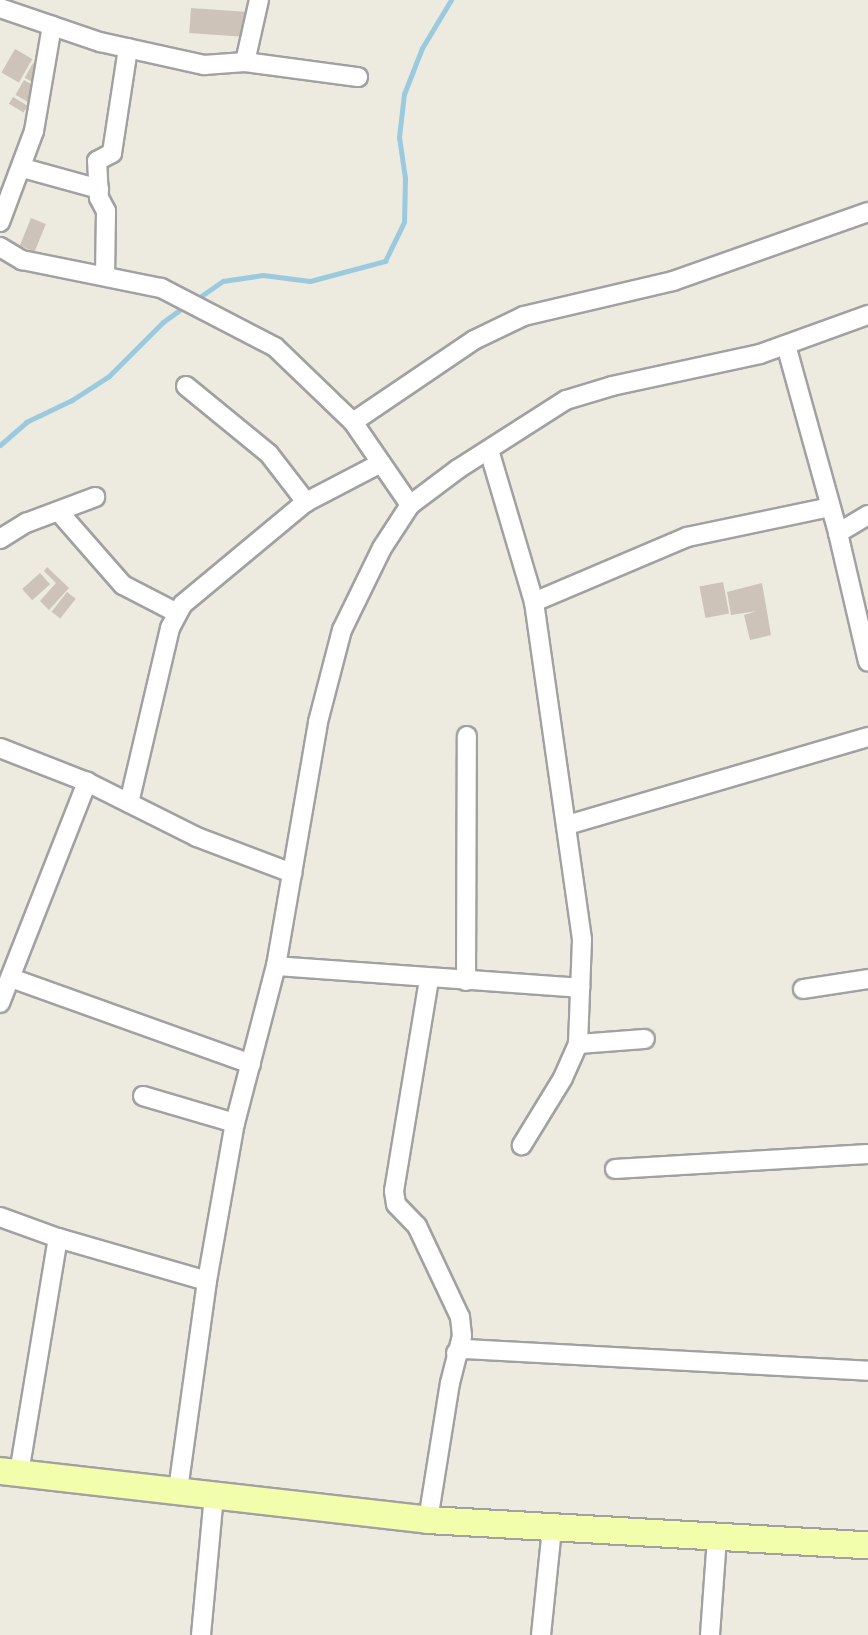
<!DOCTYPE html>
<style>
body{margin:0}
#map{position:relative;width:868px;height:1635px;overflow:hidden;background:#edeadf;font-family:"Roboto Condensed",sans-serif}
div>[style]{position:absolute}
.stream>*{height:5px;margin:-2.5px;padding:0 2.5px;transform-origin:2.5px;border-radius:2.5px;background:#9bcadf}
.building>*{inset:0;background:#cdc3b8;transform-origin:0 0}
.roads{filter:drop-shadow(2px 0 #a1a1a1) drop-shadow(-2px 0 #a1a1a1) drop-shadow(0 2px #a1a1a1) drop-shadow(0 -2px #a1a1a1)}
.minor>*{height:18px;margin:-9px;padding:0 9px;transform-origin:9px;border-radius:9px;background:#fff}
.secondary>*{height:26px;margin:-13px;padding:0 13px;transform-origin:13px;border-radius:13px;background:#f3feac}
span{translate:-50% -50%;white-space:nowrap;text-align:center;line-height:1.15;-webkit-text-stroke:8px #fff;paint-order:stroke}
</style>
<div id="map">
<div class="stream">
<div style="left:194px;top:301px;width:35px;rotate:-35deg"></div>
<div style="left:223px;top:281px;width:40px;rotate:-8.5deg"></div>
<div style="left:263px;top:275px;width:47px;rotate:7.3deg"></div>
<div style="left:310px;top:281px;width:78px;rotate:-14.9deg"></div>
<div style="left:385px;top:261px;width:43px;rotate:-64deg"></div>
<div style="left:404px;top:222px;width:44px;rotate:-88.7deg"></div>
<div style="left:405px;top:178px;width:41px;rotate:-98.3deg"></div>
<div style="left:399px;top:137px;width:43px;rotate:-83.4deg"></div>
<div style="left:404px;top:94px;width:49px;rotate:-68.6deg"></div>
<div style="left:422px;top:48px;width:56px;rotate:-58.9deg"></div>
<div style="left:0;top:445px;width:35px;rotate:-41deg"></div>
<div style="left:26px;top:422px;width:51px;rotate:-25.6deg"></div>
<div style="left:72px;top:400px;width:44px;rotate:-33deg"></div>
<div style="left:109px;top:376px;width:76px;rotate:-45deg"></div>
<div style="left:163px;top:322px;width:27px;rotate:-36deg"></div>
</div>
<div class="building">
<div style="left:191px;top:8px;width:57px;height:25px;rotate:4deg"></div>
<div style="left:15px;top:49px;width:20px;height:27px;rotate:30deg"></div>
<div style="left:33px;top:63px;width:10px;height:17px;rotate:29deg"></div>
<div style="left:24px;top:80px;width:16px;height:17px;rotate:30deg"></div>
<div style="left:13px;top:97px;width:17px;height:8px;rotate:31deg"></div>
<div style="left:31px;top:218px;width:16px;height:30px;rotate:22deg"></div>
<div style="clip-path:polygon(47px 567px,69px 588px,49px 610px,40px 601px,56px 583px,44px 571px)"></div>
<div style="left:40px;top:573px;width:15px;height:24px;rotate:48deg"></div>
<div style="left:723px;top:582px;width:32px;height:24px;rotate:79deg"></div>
<div style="clip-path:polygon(762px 583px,771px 635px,750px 640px,744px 615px,757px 611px,731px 615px,727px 592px)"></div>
<div style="left:67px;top:592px;width:11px;height:25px;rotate:38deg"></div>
</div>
<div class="roads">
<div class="minor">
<div style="left:0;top:8px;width:106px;rotate:18.8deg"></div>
<div style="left:100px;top:42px;width:107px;rotate:12.5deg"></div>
<div style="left:204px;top:65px;width:41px;rotate:-4.2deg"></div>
<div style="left:245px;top:62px;width:114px;rotate:7.6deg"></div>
<div style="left:245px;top:62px;width:64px;rotate:-77.3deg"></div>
<div style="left:23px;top:168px;width:79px;rotate:15.4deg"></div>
<div style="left:0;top:222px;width:97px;rotate:-69.5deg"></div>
<div style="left:34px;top:131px;width:107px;rotate:-80.3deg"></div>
<div style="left:0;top:247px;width:26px;rotate:31deg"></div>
<div style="left:22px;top:260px;width:142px;rotate:11.4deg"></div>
<div style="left:161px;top:288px;width:128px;rotate:27.4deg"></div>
<div style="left:275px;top:347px;width:108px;rotate:43.9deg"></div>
<div style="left:353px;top:422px;width:101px;rotate:55.5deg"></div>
<div style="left:105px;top:276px;width:65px;rotate:-89.1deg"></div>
<div style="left:106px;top:211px;width:15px;rotate:-118deg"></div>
<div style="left:99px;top:198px;width:37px;rotate:-93deg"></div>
<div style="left:97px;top:161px;width:17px;rotate:-28deg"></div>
<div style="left:112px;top:153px;width:106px;rotate:-81.3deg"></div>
<div style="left:786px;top:345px;width:195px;rotate:74.5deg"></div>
<div style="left:838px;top:533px;width:132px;rotate:76.9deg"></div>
<div style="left:186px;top:386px;width:107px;rotate:39.3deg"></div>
<div style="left:269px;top:454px;width:61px;rotate:52.4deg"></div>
<div style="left:353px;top:422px;width:146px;rotate:-34.1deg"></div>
<div style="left:474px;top:340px;width:55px;rotate:-25.6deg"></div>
<div style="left:524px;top:316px;width:153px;rotate:-13.2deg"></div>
<div style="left:673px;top:281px;width:207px;rotate:-19.5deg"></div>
<div style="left:489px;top:450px;width:159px;rotate:73.5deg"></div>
<div style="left:534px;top:602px;width:341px;rotate:81.9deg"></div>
<div style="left:582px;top:940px;width:104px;rotate:92.2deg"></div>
<div style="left:578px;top:1044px;width:37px;rotate:114deg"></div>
<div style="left:563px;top:1078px;width:79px;rotate:121.5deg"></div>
<div style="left:59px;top:512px;width:97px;rotate:48.8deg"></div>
<div style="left:123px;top:585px;width:61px;rotate:27.4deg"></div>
<div style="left:838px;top:533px;width:35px;rotate:-31deg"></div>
<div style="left:0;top:539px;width:31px;rotate:-32deg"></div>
<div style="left:26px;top:523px;width:74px;rotate:-20.6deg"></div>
<div style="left:534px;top:602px;width:166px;rotate:-23deg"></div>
<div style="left:687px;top:537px;width:146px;rotate:-11.8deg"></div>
<div style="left:0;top:748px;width:93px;rotate:21.3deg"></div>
<div style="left:87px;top:782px;width:123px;rotate:26.6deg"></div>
<div style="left:197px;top:837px;width:102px;rotate:20.8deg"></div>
<div style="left:129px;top:803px;width:180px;rotate:-76.8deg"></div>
<div style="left:170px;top:628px;width:27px;rotate:-62deg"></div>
<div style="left:183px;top:604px;width:160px;rotate:-39.7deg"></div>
<div style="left:306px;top:502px;width:82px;rotate:-27.5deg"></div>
<div style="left:567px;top:825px;width:314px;rotate:-16.3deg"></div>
<div style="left:276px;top:966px;width:305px;rotate:4.1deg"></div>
<div style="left:11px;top:978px;width:255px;rotate:19.7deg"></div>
<div style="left:466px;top:981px;width:245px;rotate:-89.8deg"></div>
<div style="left:803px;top:989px;width:66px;rotate:-8.7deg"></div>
<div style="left:0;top:1003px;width:238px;rotate:-68.5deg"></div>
<div style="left:578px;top:1044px;width:67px;rotate:-4.3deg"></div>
<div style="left:143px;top:1096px;width:96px;rotate:16.4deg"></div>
<div style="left:615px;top:1169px;width:253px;rotate:-3.4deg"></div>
<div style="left:0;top:1217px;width:62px;rotate:19.9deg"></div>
<div style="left:58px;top:1238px;width:155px;rotate:16.1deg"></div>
<div style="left:456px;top:1353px;width:10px;rotate:-24deg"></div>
<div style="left:465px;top:1349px;width:404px;rotate:3.1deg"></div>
<div style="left:19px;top:1473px;width:238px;rotate:-80.6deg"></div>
<div style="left:178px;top:1490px;width:211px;rotate:-82.1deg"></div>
<div style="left:207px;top:1281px;width:160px;rotate:-80deg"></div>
<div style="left:235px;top:1123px;width:162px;rotate:-75.4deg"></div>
<div style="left:276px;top:966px;width:248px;rotate:-80.2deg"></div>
<div style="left:318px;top:722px;width:95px;rotate:-75.4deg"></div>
<div style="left:342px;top:630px;width:91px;rotate:-64deg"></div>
<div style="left:382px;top:548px;width:51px;rotate:-56.9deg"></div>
<div style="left:410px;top:505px;width:60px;rotate:-36.9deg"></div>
<div style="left:458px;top:469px;width:128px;rotate:-32.6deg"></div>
<div style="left:566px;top:400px;width:48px;rotate:-16.9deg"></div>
<div style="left:612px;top:386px;width:151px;rotate:-12.2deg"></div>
<div style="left:760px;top:354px;width:115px;rotate:-19.9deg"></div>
<div style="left:428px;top:1520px;width:139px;rotate:-80.9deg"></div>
<div style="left:450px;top:1383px;width:49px;rotate:-75.7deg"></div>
<div style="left:462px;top:1336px;width:19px;rotate:-96deg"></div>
<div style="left:460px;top:1317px;width:101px;rotate:-115.3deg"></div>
<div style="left:417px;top:1226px;width:30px;rotate:-134deg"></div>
<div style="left:396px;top:1204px;width:13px;rotate:-99deg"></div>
<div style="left:394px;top:1191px;width:215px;rotate:-80.6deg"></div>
<div style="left:201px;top:1635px;width:141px;rotate:-84.7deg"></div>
<div style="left:541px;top:1635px;width:108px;rotate:-84.1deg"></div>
<div style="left:710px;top:1635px;width:97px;rotate:-85.9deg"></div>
</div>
<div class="secondary">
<div style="left:0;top:1471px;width:431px;rotate:6.5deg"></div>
<div style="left:428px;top:1520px;width:441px;rotate:3.3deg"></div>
</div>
</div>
</div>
